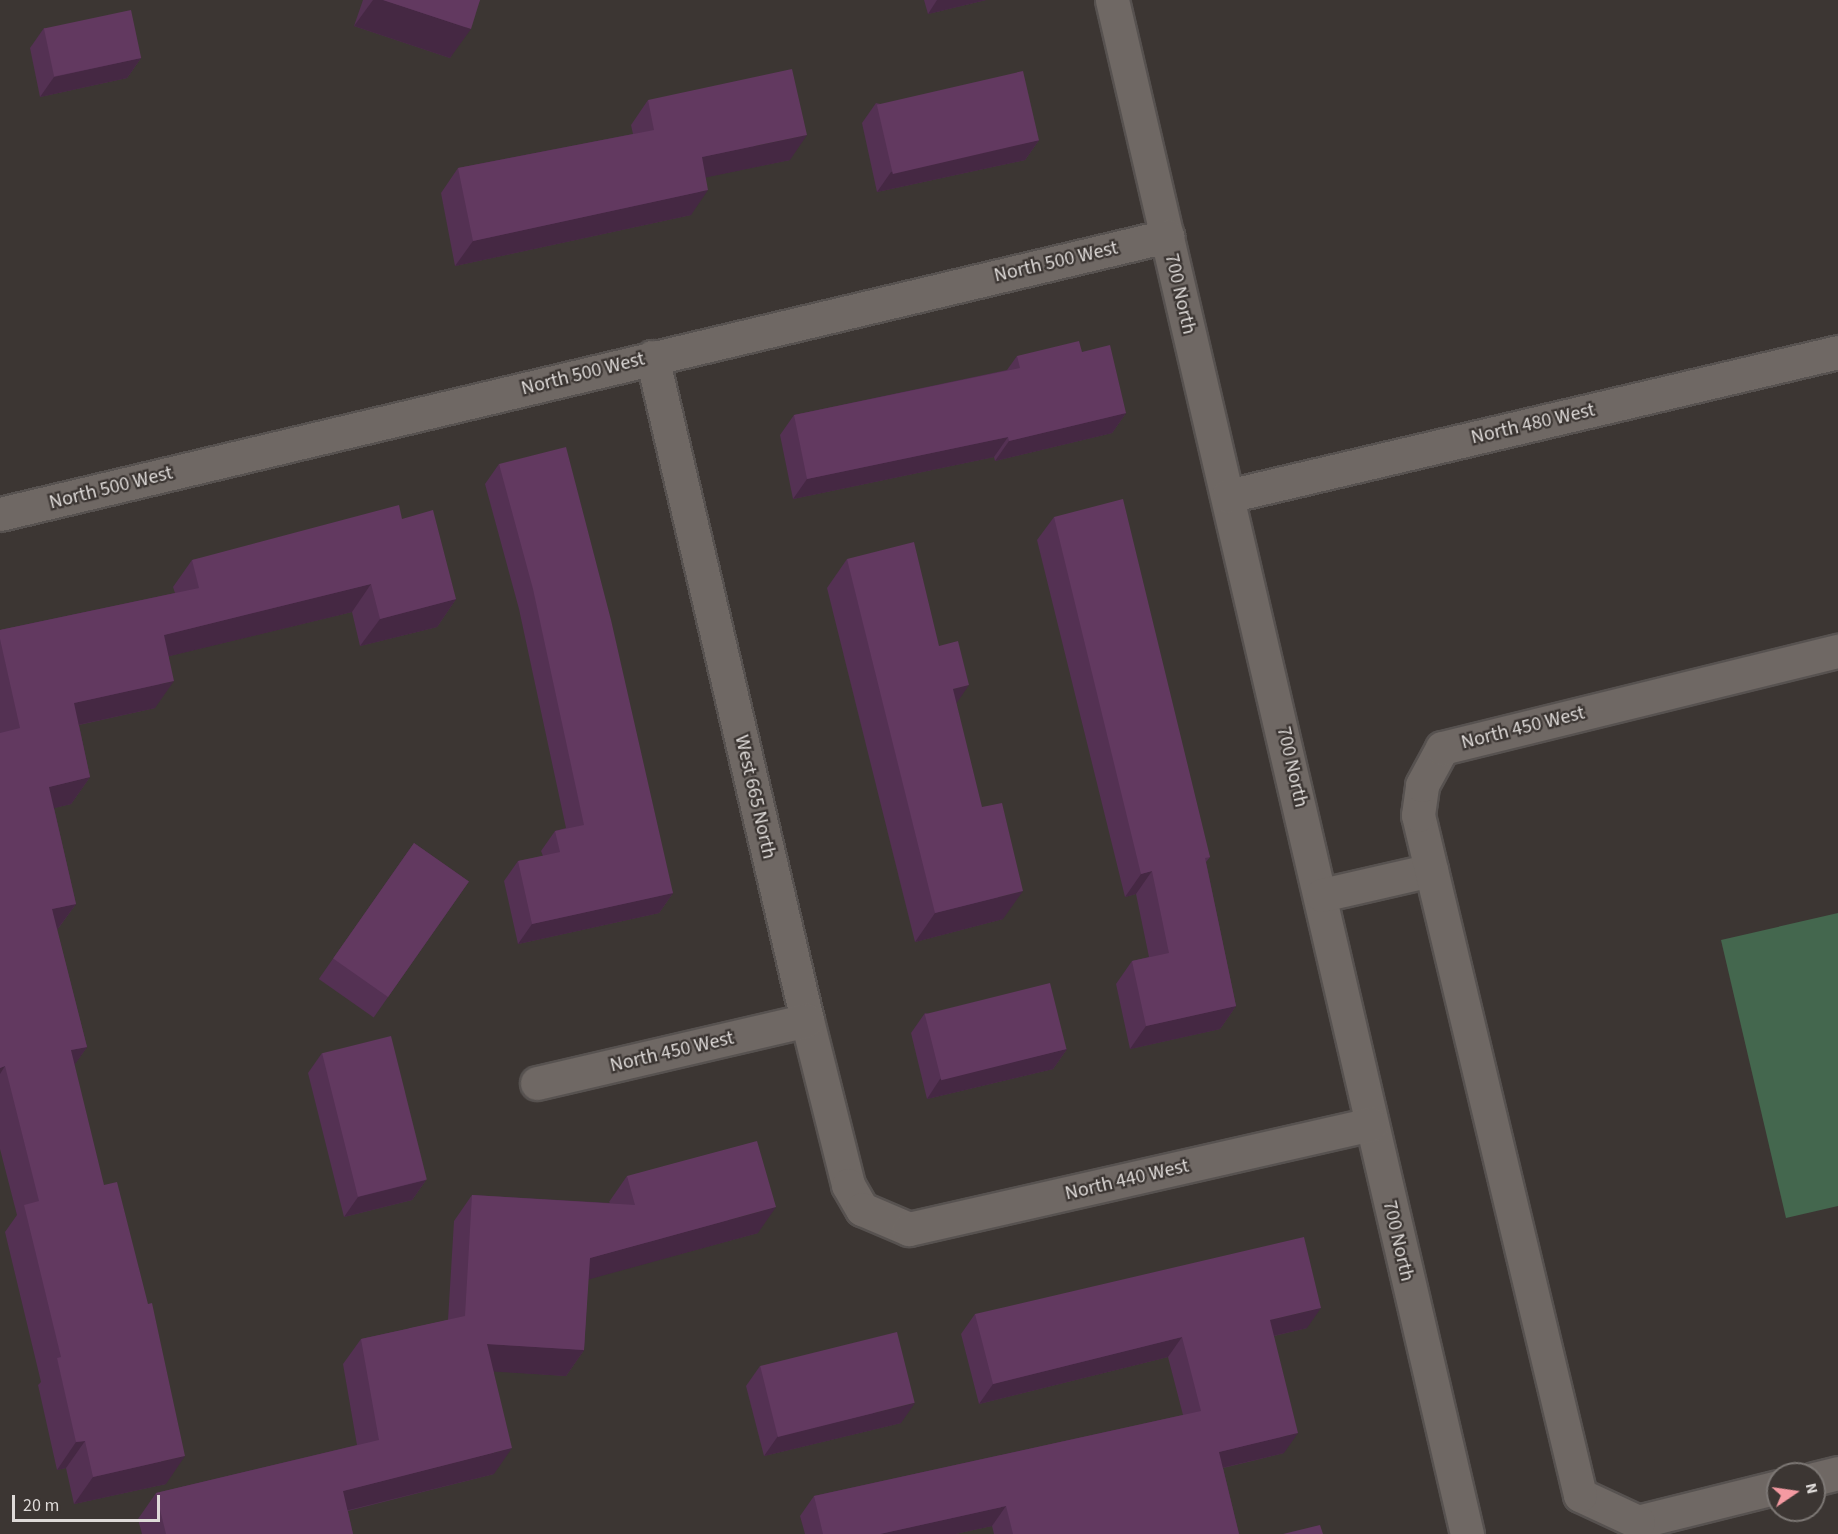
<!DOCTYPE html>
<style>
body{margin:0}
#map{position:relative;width:1838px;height:1534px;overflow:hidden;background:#3c3633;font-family:"Source Sans 3",sans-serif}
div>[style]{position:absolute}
.green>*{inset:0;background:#44674e}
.roads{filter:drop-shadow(2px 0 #575250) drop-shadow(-2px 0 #575250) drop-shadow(0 2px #575250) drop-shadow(0 -2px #575250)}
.minor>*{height:33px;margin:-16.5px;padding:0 16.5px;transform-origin:16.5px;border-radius:16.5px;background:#6f6864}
.wall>*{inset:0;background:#543153;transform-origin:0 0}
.shaded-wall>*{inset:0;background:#452843}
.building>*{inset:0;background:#623960;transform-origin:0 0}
span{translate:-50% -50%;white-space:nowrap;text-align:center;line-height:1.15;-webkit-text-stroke:4.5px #3c3633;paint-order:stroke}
.street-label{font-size:20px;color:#dedad8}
.north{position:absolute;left:1766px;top:1462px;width:60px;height:60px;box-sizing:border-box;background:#3c3633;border:2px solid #7d7875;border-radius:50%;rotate:77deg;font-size:16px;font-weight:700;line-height:24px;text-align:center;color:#dedad8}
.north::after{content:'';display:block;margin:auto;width:21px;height:27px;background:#f49aa2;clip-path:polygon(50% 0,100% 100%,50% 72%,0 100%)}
.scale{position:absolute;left:12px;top:1495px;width:148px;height:27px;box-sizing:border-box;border:3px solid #dedad8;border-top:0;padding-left:8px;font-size:18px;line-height:21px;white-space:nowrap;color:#dedad8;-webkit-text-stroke:4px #3c3633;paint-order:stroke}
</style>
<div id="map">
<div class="green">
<div style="clip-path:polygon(1838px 913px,1838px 1206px,1786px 1218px,1721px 940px)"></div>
</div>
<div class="roads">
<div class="minor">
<div style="left:1112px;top:0;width:1575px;rotate:76.97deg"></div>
<div style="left:652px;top:357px;width:681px;rotate:76.84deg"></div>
<div style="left:807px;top:1020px;width:170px;rotate:76deg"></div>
<div style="left:848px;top:1185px;width:28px;rotate:60deg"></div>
<div style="left:862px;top:1209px;width:51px;rotate:23.1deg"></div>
<div style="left:909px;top:1229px;width:474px;rotate:-12.8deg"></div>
<div style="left:1228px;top:496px;width:627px;rotate:-13.28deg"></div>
<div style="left:0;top:514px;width:1200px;rotate:-13.4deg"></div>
<div style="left:1322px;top:895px;width:112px;rotate:-12.9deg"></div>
<div style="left:537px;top:1083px;width:277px;rotate:-13.1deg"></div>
<div style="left:1814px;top:1479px;width:25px;rotate:-14deg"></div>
<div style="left:1778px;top:1487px;width:144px;rotate:166deg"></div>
<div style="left:1638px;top:1522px;width:64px;rotate:-155deg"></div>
<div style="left:1580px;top:1495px;width:699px;rotate:-103.4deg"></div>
<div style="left:1418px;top:815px;width:30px;rotate:-82deg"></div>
<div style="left:1422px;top:785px;width:42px;rotate:-61.6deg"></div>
<div style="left:1442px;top:748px;width:408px;rotate:-13.8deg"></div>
</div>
</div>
<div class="wall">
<div style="clip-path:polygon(363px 0,480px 0,450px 58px,354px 26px)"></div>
<div style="clip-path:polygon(924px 0,986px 0,928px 14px)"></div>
<div style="clip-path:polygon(44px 28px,141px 58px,127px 78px,40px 97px,30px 48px)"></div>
<div style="clip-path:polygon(648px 100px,790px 160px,706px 177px,691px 215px,455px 266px,441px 193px,458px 168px,633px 134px,631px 125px)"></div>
<div style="clip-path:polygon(876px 103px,1039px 140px,1025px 160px,877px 192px,862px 123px)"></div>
<div style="clip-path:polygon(1082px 352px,1126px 413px,1112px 433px,995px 461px,994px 457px,793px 499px,780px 435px,794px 415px,1007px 370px,1017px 356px)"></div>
<div style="clip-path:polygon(499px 464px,673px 893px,659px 913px,518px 944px,504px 881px,518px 861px,543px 856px,541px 851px,555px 831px,566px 828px,519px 609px,485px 484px)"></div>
<div style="clip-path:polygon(1054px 517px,1210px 857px,1206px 862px,1236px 1006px,1220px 1029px,1130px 1049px,1116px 984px,1132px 961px,1149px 957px,1136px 894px,1125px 897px,1037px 540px)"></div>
<div style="clip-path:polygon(402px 519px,456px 599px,437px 627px,360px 646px,352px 612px,169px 656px,155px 708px,79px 725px,90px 777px,71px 804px,54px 808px,76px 904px,57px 930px,87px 1047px,74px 1065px,166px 1484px,74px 1504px,66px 1468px,57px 1470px,38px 1385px,41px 1382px,5px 1232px,17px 1215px,0 1149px,0 630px,175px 593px,173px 587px,192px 560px)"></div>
<div style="clip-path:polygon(847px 559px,939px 646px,956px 703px,1003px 919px,915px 942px,827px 588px)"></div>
<div style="left:414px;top:843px;width:67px;height:166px;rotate:35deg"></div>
<div style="clip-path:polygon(925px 1013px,1067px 1049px,1053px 1069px,927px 1099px,911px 1033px)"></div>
<div style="clip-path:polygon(322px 1053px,426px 1180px,412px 1200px,344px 1217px,308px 1073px)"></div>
<div style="clip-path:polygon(627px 1176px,758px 1233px,588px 1279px,584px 1350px,566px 1376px,494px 1371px,494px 1474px,348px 1511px,353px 1534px,142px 1534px,138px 1519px,156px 1493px,357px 1445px,343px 1364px,361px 1339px,448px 1320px,454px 1221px,472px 1195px,610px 1203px,609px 1202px)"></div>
<div style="clip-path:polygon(975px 1314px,1307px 1328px,1274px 1336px,1284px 1453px,1223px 1468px,1239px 1534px,994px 1534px,992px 1526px,955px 1534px,805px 1534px,800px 1516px,814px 1496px,1183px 1415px,1168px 1357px,979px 1404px,961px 1334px)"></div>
<div style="clip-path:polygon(760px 1366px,901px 1423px,764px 1456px,746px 1386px)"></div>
</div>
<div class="shaded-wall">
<div style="clip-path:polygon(373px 0,383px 0,471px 29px,450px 58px,354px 26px)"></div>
<div style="clip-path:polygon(937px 0,986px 0,928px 14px)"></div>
<div style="clip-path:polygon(141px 58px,127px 78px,40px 97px,54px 77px)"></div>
<div style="clip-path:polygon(807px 135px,790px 160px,684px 182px,702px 157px)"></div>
<div style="clip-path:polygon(1039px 140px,1025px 160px,877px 192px,891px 172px)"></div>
<div style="clip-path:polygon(708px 190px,691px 215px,455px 266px,473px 241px)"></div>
<div style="clip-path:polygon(1126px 413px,1112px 433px,995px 461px,1009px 441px)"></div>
<div style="clip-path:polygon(1008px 437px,994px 457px,793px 499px,807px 479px)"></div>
<div style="clip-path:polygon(371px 584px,352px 612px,145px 662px,164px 635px)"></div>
<div style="clip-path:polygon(456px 599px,437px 627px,360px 646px,380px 619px)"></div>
<div style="clip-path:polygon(174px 681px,155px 708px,55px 730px,74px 703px)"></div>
<div style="clip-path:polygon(969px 685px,949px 714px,953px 689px)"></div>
<div style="clip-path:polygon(90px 777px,71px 804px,30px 814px,49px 787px)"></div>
<div style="clip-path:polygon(1152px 871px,1136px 894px,1125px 897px,1141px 874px)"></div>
<div style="clip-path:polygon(1023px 891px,1003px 919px,915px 942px,935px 913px)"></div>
<div style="clip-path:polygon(673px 893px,659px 913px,518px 944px,532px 924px)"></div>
<div style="clip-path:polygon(76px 904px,56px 931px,52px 909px)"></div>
<div style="clip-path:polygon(1236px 1006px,1220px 1029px,1130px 1049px,1146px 1026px)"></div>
<div style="clip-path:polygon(87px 1047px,68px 1074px,71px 1050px)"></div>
<div style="clip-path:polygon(1067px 1049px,1053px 1069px,927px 1099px,940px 1079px)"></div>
<div style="clip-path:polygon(5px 1066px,0 1074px,0 1068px)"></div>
<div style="clip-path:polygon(426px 1180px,412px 1200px,344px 1217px,358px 1197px)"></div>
<div style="clip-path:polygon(776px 1207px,758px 1233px,572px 1284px,590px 1258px)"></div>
<div style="clip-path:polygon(1321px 1308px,1307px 1328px,1256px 1340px,1270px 1320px)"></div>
<div style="clip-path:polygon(1182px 1337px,1168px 1357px,979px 1404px,993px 1384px)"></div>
<div style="clip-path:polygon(487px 1344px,584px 1350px,566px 1376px,469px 1370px)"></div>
<div style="clip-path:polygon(915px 1403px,901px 1423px,764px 1456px,778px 1436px)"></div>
<div style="clip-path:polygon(1298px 1433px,1284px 1453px,1205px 1472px,1219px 1452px)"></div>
<div style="clip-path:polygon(85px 1441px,66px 1468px,57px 1470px,76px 1442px)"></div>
<div style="clip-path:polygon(512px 1448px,494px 1474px,325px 1516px,343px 1491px)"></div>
<div style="clip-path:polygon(185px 1456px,166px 1484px,74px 1504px,93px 1477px)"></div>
<div style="clip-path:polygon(1006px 1506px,992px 1526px,955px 1534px,880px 1534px)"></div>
</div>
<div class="building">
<div style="clip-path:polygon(383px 0,480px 0,471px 29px)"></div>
<div style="left:131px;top:10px;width:49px;height:89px;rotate:78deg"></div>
<div style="clip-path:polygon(792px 69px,807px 135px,702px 157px,708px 190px,473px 241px,458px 168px,654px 130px,648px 100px)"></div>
<div style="left:1023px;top:71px;width:71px;height:150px;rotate:77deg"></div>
<div style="clip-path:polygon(1079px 341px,1082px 352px,1110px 345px,1126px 413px,1009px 441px,1008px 437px,807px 479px,794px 415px,1020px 368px,1017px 356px)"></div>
<div style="clip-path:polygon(566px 447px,611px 620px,673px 893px,532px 924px,518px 861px,560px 852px,555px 831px,584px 825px,533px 589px,499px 464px)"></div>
<div style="clip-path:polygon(1123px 499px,1210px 857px,1205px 858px,1236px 1006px,1146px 1026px,1132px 961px,1169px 953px,1152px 871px,1141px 874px,1054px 517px)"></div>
<div style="clip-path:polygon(399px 505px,402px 519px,433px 510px,456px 599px,380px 619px,371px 584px,164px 635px,174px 681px,74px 703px,90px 777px,49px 787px,76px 904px,52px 909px,87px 1047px,71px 1050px,104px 1185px,117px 1182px,148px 1304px,152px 1303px,185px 1456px,93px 1477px,85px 1441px,76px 1442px,57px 1358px,61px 1357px,24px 1205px,39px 1201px,5px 1066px,0 1068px,0 733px,20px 728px,0 639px,0 630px,199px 588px,192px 560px)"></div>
<div style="clip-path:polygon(914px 542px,939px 646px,958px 641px,969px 685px,953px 689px,982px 807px,1002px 803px,1023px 891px,935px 913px,847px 559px)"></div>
<div style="left:414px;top:843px;width:67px;height:141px;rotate:35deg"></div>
<div style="left:1050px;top:983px;width:68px;height:129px;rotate:76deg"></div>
<div style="left:391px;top:1036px;width:148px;height:71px;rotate:76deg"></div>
<div style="clip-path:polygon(757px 1141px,776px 1207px,590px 1258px,584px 1350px,487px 1344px,512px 1448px,343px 1491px,353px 1534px,166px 1534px,156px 1493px,379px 1440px,361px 1339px,465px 1316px,472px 1195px,635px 1205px,627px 1176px)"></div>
<div style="clip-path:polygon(1304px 1237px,1321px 1308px,1270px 1320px,1298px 1433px,1219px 1452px,1239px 1534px,1013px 1534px,1006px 1506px,880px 1534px,823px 1534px,814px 1496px,1201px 1411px,1182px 1337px,993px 1384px,975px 1314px)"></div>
<div style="left:897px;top:1332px;width:73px;height:141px;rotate:76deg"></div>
<div style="clip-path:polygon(1320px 1525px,1323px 1534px,1283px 1534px)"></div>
</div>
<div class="street-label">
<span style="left:1056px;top:262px;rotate:-13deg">North 500 West</span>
<span style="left:1180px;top:294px;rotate:77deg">700 North</span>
<span style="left:583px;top:374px;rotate:-14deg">North 500 West</span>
<span style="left:1533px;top:424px;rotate:-13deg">North 480 West</span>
<span style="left:111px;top:488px;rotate:-14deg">North 500 West</span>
<span style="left:1523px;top:728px;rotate:-14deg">North 450 West</span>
<span style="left:1292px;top:767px;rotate:77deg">700 North</span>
<span style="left:755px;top:797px;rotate:77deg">West 665 North</span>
<span style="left:672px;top:1052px;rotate:-13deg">North 450 West</span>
<span style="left:1127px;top:1180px;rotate:-13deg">North 440 West</span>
<span style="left:1398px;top:1241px;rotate:77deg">700 North</span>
</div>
<div class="north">N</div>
<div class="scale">20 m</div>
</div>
